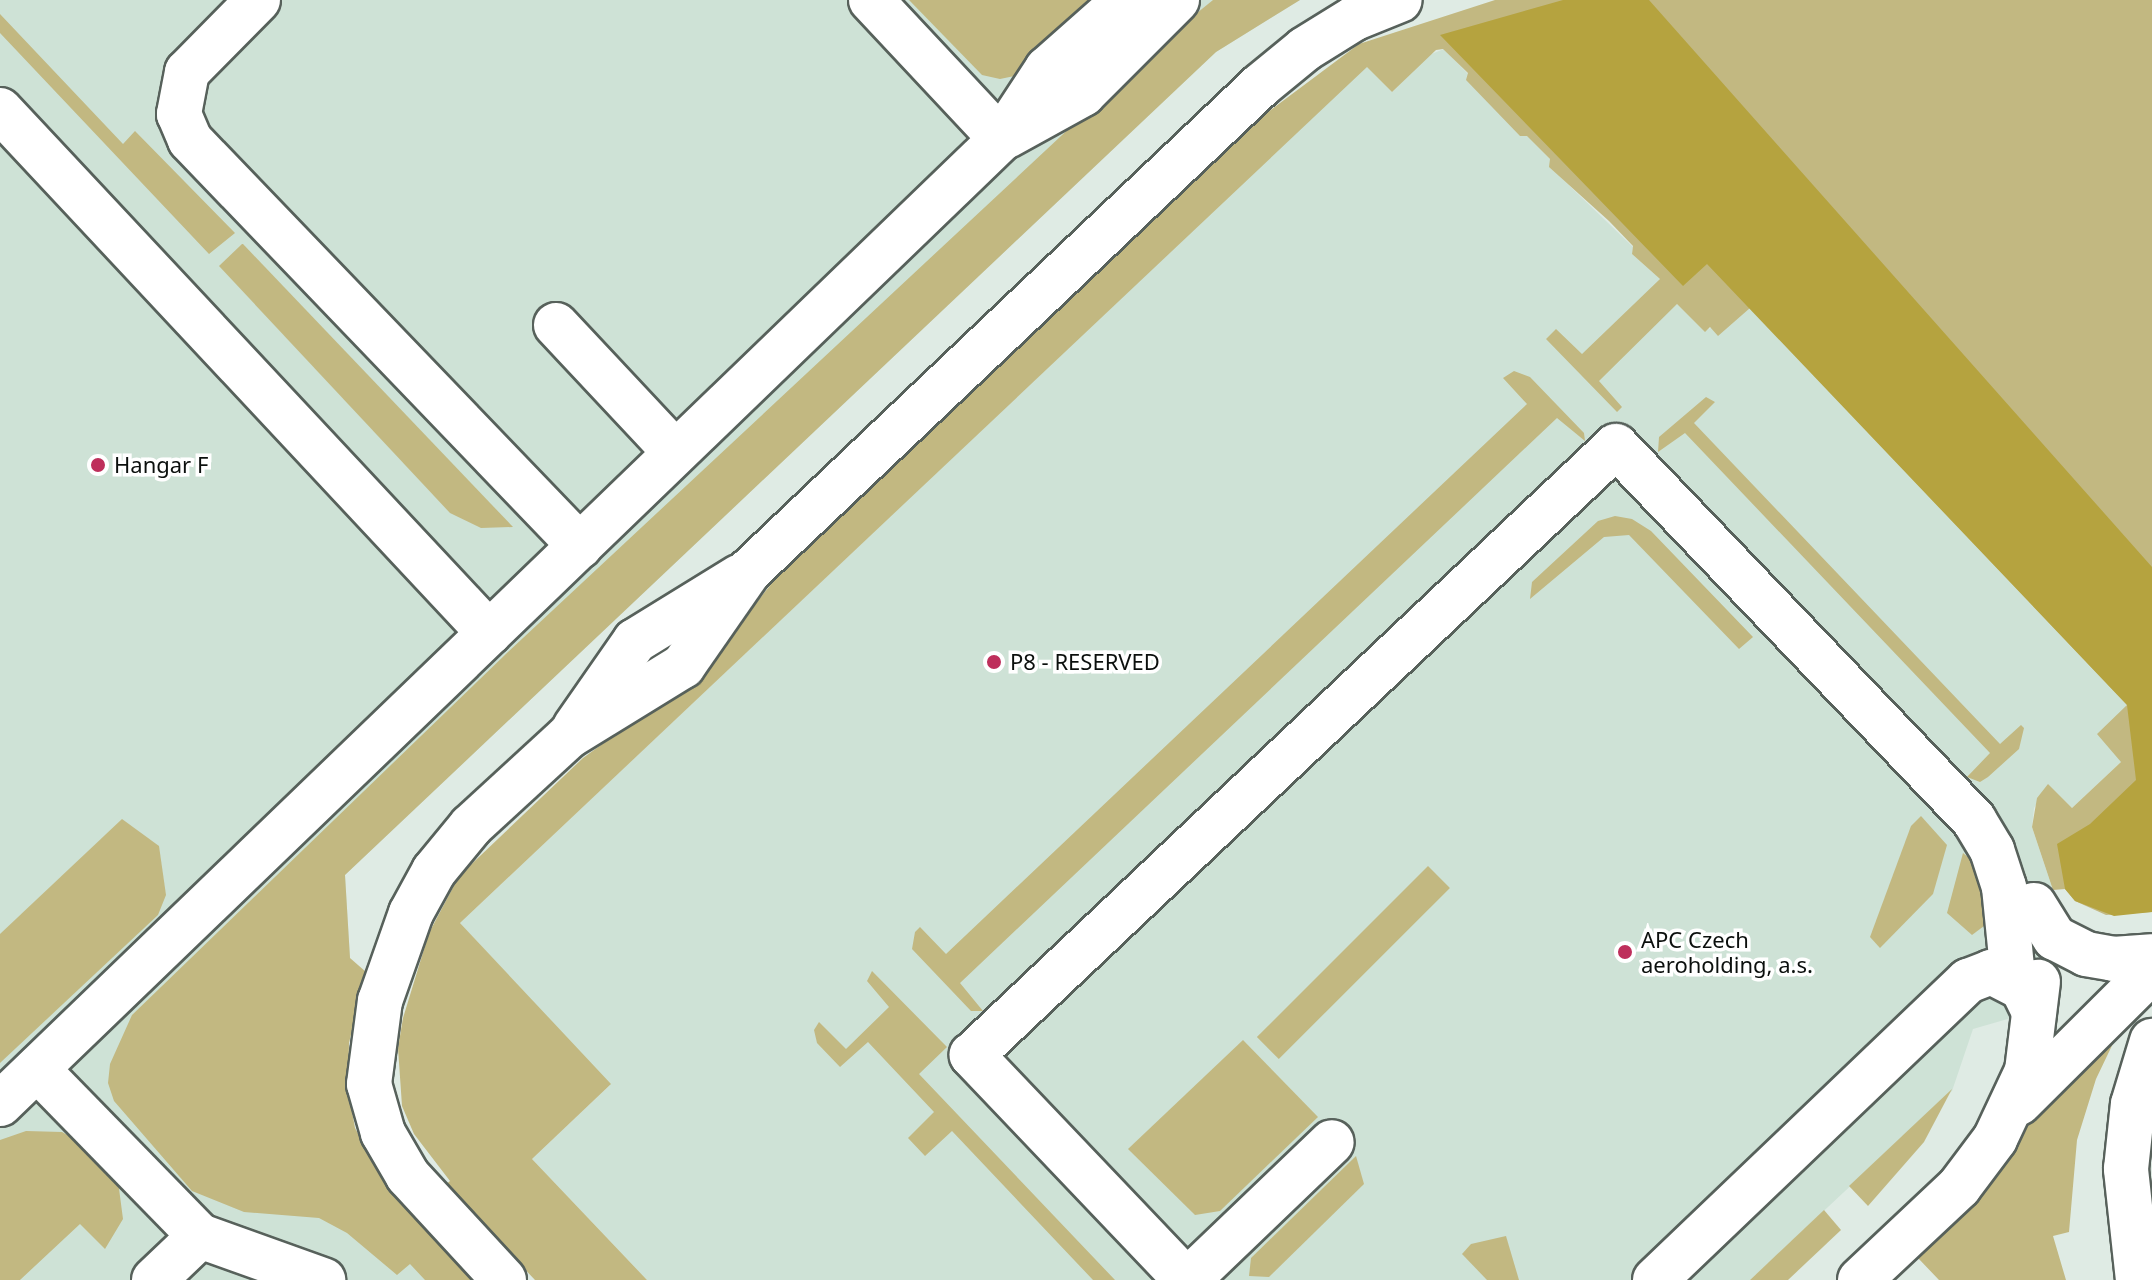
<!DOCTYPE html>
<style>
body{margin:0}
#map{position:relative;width:2152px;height:1280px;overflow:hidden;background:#dfebe4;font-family:"Noto Sans",sans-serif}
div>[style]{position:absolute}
.built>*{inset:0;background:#cee2d6}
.green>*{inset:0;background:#c2b881;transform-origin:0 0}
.forest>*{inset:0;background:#b5a33f}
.roads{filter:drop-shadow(2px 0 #57615b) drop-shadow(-2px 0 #57615b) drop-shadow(0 2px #57615b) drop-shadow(0 -2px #57615b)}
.minor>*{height:44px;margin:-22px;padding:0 22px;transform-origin:22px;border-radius:22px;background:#fff}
.dots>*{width:22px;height:22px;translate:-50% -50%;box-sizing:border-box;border:4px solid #fff;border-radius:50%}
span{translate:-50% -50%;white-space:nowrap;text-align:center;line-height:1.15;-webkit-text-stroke:7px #fff;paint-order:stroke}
.poi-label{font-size:22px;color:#0b0f0d}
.left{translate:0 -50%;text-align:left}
</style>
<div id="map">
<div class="built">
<div style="clip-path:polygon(0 0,1300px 0,1216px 52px,345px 875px,350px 958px,248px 1058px,471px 1280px,0 1280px)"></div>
<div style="clip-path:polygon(1444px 49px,1550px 159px,1550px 167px,1633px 247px,1632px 254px,1660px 279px,1653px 287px,1673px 307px,1677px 304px,1705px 331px,1750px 308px,2127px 705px,2122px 761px,2072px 808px,2048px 785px,2034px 808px,2032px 827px,2053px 890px,2054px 988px,2018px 1016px,1973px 1029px,1952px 1091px,1750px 1280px,647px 1280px,532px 1159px,610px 1085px,460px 923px,1367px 66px,1392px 92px,1429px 55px)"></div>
</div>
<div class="green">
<div style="clip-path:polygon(909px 0,1099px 0,1019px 75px,1000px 79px,982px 75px)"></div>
<div style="clip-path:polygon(1213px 0,1300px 0,1216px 52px,345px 875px,350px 958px,366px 972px,349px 1043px,348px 1089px,355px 1128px,386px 1184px,478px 1280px,425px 1280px,410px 1264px,397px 1275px,347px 1233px,319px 1218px,244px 1212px,192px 1191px,114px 1101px,108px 1083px,110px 1064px,132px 1015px,508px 652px,1165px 39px)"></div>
<div style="clip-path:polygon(1495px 0,2152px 0,2152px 912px,2106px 915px,2075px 901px,2065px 889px,2053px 890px,2032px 827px,2037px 798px,2048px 784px,2072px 808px,2121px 762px,2097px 734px,2127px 705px,1750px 308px,1718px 336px,1710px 327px,1705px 332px,1677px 304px,1599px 381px,1622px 407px,1617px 412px,1546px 339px,1556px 329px,1582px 354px,1660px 279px,1632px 254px,1633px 246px,1609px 221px,1549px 167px,1550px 159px,1527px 136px,1520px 136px,1466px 80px,1468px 73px,1443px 49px,1436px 50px,1392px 92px,1367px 67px,460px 923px,611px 1084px,532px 1159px,647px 1280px,535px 1280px,445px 1185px,450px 1181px,414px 1134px,402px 1106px,398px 1048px,403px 1018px,429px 933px,459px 876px,583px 758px,699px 674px,785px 567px,1256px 121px,1359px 44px)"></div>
<div style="clip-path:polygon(0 14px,123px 144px,135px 131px,235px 233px,209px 254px,0 33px)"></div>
<div style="clip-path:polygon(242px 244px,243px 244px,513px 527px,481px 528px,450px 513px,219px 266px)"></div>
<div style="clip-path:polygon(1514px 371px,1530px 377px,1584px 433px,1585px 441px,1557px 418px,960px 983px,983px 1011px,971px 1011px,912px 949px,915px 932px,920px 927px,946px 954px,1527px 404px,1503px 378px)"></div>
<div style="clip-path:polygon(1706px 397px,1715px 402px,1694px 423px,2000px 744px,2021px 725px,2024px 728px,2019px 749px,1988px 777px,1980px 782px,1967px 777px,1990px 753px,1685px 433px,1658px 452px,1659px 437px)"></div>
<div style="clip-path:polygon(1615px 516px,1632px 519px,1651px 531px,1753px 637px,1739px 649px,1629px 535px,1604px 537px,1530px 599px,1532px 582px,1598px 521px)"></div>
<div style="clip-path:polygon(1921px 816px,1947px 845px,1933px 894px,1880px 948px,1870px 937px,1911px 826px)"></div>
<div style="clip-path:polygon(122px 819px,159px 846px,166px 895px,158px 915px,0 1063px,0 934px)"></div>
<div style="clip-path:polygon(1963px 853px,1982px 869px,1988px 923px,1972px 935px,1947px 913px)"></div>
<div style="left:1428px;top:866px;width:31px;height:242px;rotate:45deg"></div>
<div style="clip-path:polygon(872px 971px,947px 1047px,919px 1074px,1115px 1280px,1093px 1280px,952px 1131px,925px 1156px,908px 1138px,934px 1112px,868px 1042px,840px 1067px,817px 1043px,814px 1030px,819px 1022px,846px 1049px,889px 1007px,867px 981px)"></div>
<div style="clip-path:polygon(2118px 1033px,2096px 1079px,2077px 1140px,2069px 1232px,2053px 1236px,2066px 1280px,1939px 1280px,1918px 1258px,1975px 1201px,2018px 1131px)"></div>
<div style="clip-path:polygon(1243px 1040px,1318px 1117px,1220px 1211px,1195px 1215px,1128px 1149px)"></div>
<div style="clip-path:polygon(1952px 1089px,1924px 1142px,1868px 1206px,1849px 1186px)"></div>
<div style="clip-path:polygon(26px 1131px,62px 1132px,78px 1141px,118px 1181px,123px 1219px,105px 1249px,80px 1224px,20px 1280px,0 1280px,0 1140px)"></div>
<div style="clip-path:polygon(1356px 1156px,1364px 1184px,1269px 1277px,1249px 1276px,1251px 1258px)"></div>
<div style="clip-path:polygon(1824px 1210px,1841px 1230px,1788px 1280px,1750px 1280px)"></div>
<div style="clip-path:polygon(1506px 1236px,1519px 1280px,1487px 1280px,1462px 1254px,1471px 1244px)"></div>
</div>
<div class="forest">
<div style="clip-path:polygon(1563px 0,1649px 0,2152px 567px,2152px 912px,2114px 916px,2075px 901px,2065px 889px,2057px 844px,2090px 824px,2136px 780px,2127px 705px,1707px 264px,1683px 286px,1440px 35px)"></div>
</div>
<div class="roads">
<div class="minor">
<div style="left:258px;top:0;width:101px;rotate:134.6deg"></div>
<div style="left:187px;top:72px;width:43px;rotate:100.8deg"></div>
<div style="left:179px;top:114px;width:28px;rotate:67deg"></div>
<div style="left:190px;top:140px;width:563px;rotate:46.15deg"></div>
<div style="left:871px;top:0;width:190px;rotate:46.9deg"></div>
<div style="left:0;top:110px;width:716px;rotate:46.92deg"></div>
<div style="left:489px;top:633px;width:679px;rotate:136.07deg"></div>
<div style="left:1007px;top:136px;width:87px;rotate:-28.9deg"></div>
<div style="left:1083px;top:94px;width:133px;rotate:-45deg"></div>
<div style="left:556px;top:325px;width:174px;rotate:46.9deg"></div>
<div style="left:489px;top:633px;width:711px;rotate:-43.97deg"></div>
<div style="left:1001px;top:139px;width:84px;rotate:-56.7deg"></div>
<div style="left:1047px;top:69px;width:104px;rotate:-41.5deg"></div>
<div style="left:575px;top:727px;width:105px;rotate:-55.1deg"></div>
<div style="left:635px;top:641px;width:122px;rotate:-31.6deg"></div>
<div style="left:2034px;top:905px;width:39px;rotate:58deg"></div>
<div style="left:2055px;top:938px;width:35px;rotate:27deg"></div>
<div style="left:2086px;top:954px;width:27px;rotate:10deg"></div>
<div style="left:2113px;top:959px;width:39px;rotate:-4deg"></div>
<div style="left:37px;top:1069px;width:233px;rotate:45.7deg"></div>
<div style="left:200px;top:1236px;width:131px;rotate:19.7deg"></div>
<div style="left:2019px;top:1103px;width:187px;rotate:-44.8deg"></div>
<div style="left:154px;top:1280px;width:64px;rotate:-43.7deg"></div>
<div style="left:504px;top:1280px;width:142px;rotate:-132.7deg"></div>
<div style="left:408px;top:1176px;width:50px;rotate:-120.2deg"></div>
<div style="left:383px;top:1133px;width:51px;rotate:-105.9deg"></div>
<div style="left:369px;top:1084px;width:84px;rotate:-82.5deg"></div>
<div style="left:380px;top:1001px;width:93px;rotate:-70.6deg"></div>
<div style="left:411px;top:913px;width:48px;rotate:-61.3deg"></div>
<div style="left:434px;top:871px;width:58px;rotate:-50.6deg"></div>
<div style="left:471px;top:826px;width:133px;rotate:-42.6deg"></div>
<div style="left:569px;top:736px;width:134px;rotate:-31.6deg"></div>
<div style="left:683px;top:666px;width:116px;rotate:-55.2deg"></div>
<div style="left:749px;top:571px;width:705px;rotate:-43.5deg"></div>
<div style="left:1260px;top:86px;width:58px;rotate:-39.4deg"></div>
<div style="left:1305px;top:49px;width:59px;rotate:-31.8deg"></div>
<div style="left:1355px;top:18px;width:48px;rotate:-21.8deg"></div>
<div style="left:1186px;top:1280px;width:311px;rotate:-133.6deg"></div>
<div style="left:972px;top:1055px;width:886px;rotate:-43.4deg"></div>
<div style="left:1616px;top:446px;width:518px;rotate:46.25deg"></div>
<div style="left:1974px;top:820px;width:35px;rotate:59deg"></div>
<div style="left:1992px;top:850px;width:39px;rotate:72deg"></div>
<div style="left:2004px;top:887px;width:80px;rotate:84.3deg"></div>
<div style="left:2012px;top:967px;width:50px;rotate:63.9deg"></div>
<div style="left:1188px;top:1280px;width:199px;rotate:-43.8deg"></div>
<div style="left:1655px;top:1280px;width:433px;rotate:-43.7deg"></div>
<div style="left:1968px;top:981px;width:25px;rotate:-21deg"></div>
<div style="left:1991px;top:972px;width:35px;rotate:27deg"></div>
<div style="left:1860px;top:1280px;width:136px;rotate:-43.2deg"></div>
<div style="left:1959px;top:1187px;width:60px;rotate:-53.1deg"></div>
<div style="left:1995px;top:1139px;width:75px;rotate:-64.8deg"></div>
<div style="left:2027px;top:1071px;width:90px;rotate:-83deg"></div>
<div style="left:2138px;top:1280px;width:112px;rotate:-96.2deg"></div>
<div style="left:2126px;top:1169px;width:65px;rotate:-83.9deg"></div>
<div style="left:2133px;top:1104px;width:66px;rotate:-73.2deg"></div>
</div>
</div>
<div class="dots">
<div style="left:98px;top:465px;background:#be2f5b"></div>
<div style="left:994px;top:662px;background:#be2f5b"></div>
<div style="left:1625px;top:952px;background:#be2f5b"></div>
</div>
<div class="poi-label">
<span class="left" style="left:114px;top:465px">Hangar F</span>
<span class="left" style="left:1010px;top:662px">P8 - RESERVED</span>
<span class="left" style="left:1641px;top:952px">APC Czech<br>aeroholding, a.s.</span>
</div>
</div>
